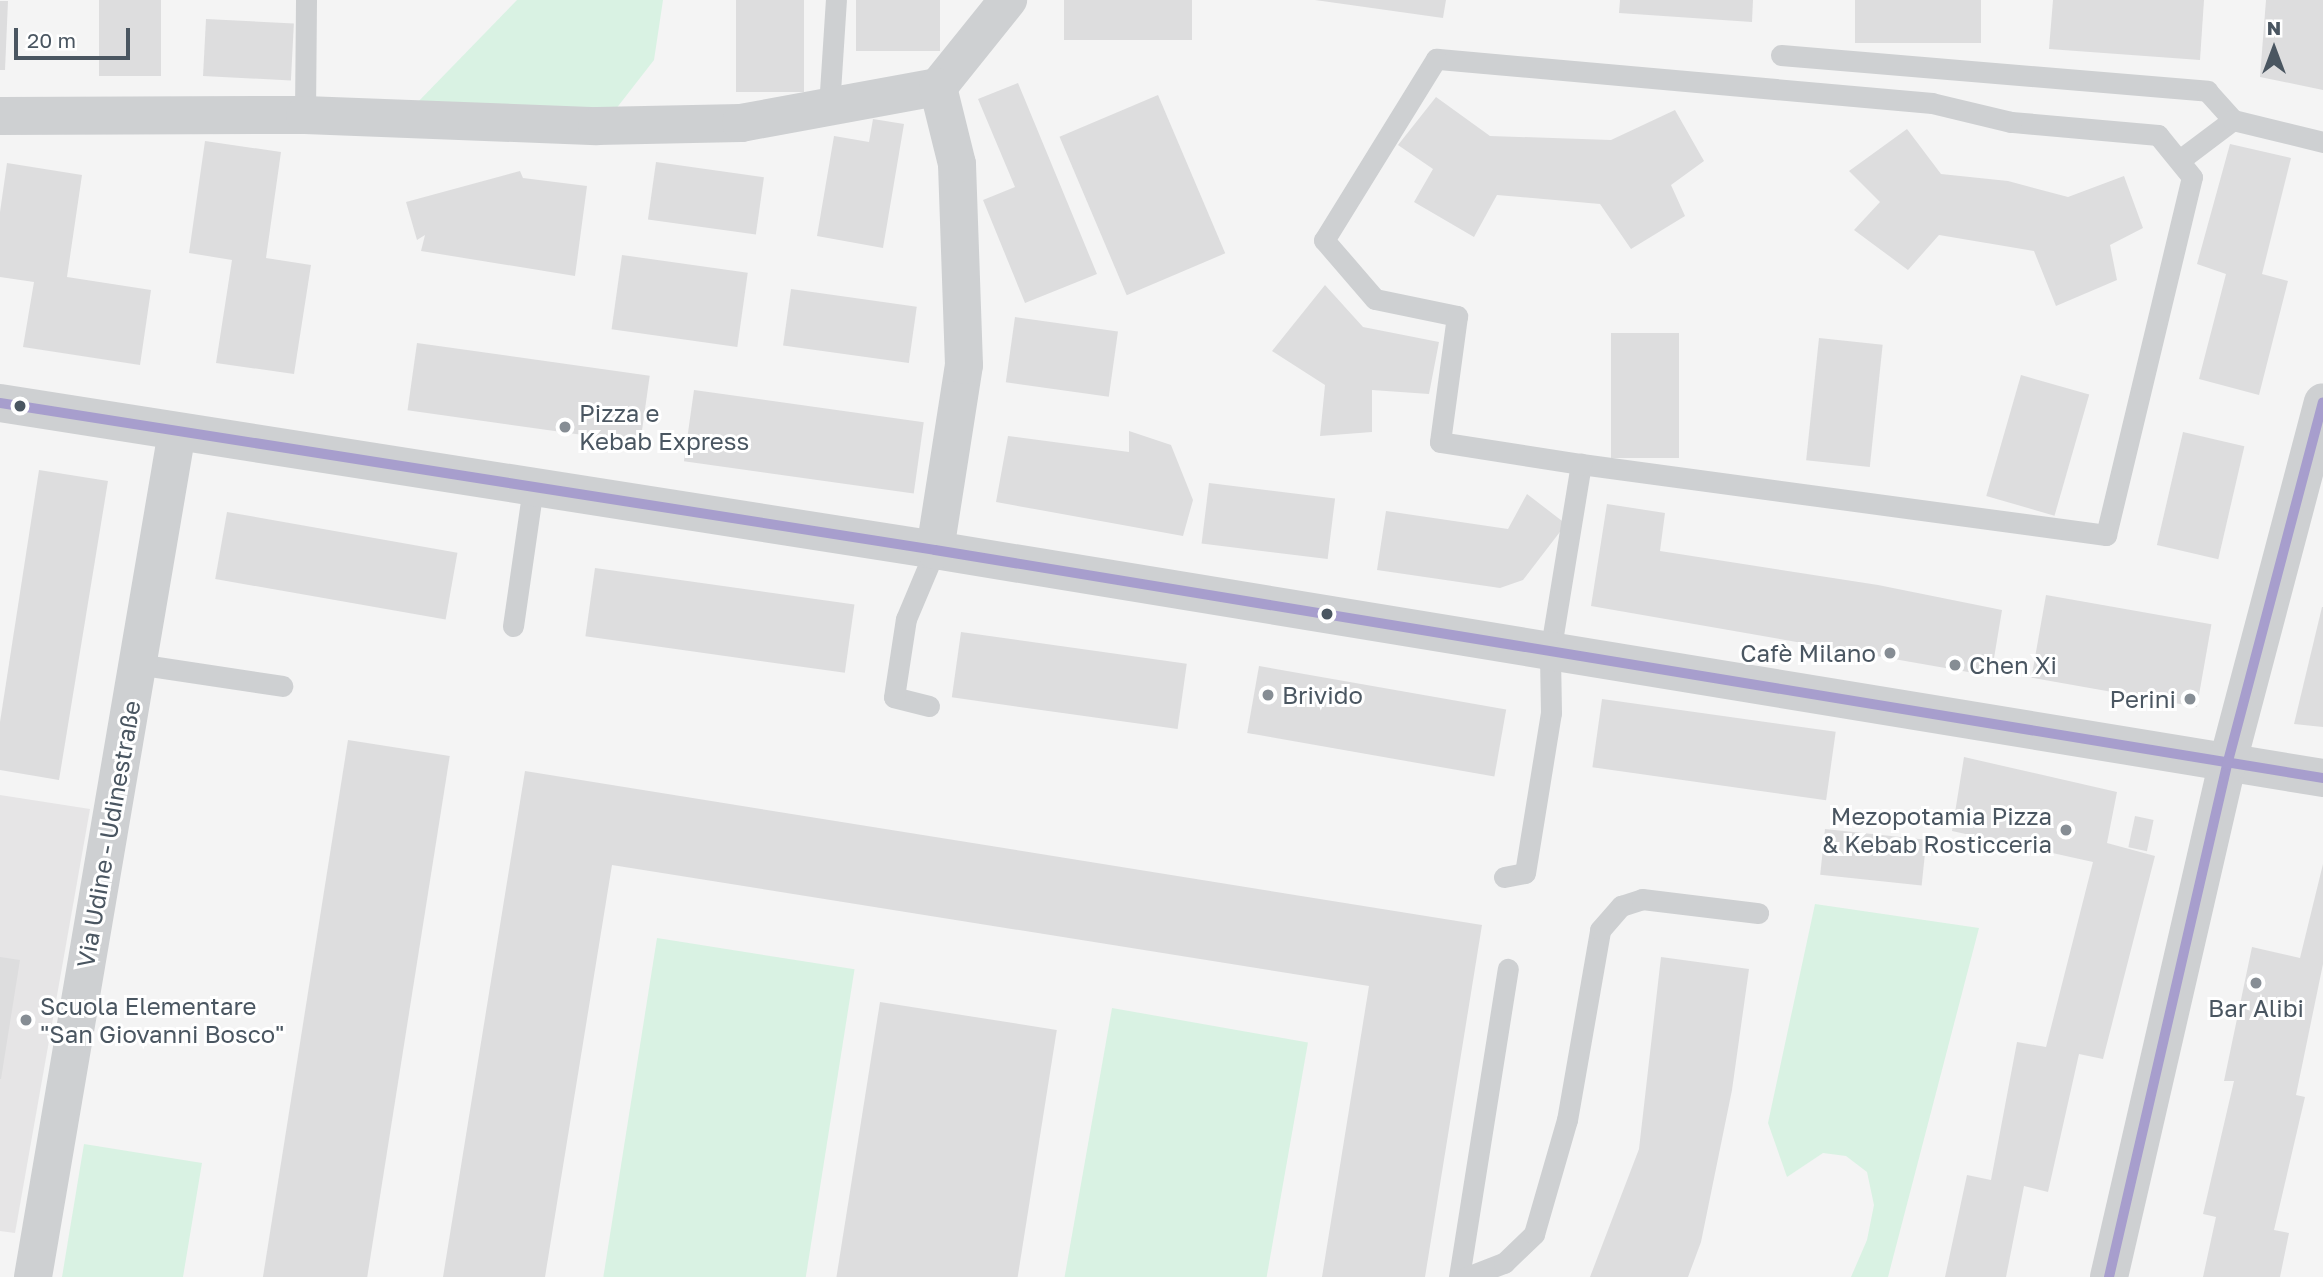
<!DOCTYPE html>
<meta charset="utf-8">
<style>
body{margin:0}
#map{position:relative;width:2323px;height:1277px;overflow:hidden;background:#f4f4f4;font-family:"Golos Text",sans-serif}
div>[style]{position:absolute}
.education>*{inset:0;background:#e6e5e6}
.green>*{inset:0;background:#d9f2e3;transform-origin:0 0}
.building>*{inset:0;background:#ddddde;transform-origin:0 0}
.service>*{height:21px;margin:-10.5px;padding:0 10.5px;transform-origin:10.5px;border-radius:10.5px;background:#ced0d2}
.minor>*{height:38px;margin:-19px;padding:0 19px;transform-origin:19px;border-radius:19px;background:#ced0d2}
.tertiary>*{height:38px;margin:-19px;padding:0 19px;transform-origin:19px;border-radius:19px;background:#ced0d2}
.bus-1>*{height:10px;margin:-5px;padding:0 5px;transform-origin:5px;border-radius:5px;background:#a79ecd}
.dots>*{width:19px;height:19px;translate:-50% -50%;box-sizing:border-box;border:4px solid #fff;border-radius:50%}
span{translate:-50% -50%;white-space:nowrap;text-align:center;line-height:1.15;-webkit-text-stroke:6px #fff;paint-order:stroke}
.poi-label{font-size:24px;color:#4a5661}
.left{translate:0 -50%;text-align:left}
.right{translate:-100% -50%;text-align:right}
.street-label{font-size:24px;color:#4a5661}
.north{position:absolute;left:2239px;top:14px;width:70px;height:70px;-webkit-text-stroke:5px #fff;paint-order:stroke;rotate:0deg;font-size:19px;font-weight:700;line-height:28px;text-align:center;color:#4a5661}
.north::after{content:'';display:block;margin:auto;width:24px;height:32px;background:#4a5661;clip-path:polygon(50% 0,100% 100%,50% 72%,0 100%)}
.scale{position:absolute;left:14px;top:28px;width:116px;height:32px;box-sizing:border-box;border:4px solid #4a5661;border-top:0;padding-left:9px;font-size:21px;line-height:24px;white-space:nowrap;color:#4a5661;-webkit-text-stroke:5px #fff;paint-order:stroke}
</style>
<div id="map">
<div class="education">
<div style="clip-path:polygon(0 795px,90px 809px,15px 1233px,0 1231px)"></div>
</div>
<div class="green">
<div style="clip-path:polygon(517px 0,663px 0,654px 60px,612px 114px,415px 105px)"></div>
<div style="clip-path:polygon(1815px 904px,1979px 928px,1888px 1277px,1851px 1277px,1867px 1240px,1874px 1205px,1867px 1172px,1846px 1156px,1823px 1153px,1787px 1177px,1768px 1123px)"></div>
<div style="left:657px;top:938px;width:200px;height:343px;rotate:9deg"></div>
<div style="left:1112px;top:1008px;width:199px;height:273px;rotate:10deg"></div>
<div style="clip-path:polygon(84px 1144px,202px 1163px,183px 1277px,62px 1277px)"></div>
</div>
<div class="building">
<div style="left:99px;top:0;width:62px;height:76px"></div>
<div style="left:736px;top:0;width:68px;height:92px"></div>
<div style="left:856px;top:0;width:84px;height:51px"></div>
<div style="left:1064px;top:0;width:128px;height:40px"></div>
<div style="clip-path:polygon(1315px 0,1446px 0,1443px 18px)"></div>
<div style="clip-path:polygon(1620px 0,1753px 0,1752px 22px,1619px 13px)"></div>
<div style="left:1855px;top:0;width:126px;height:43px"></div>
<div style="clip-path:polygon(2053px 0,2204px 0,2200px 60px,2049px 49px)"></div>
<div style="clip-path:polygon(2266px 0,2323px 0,2323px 90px,2260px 77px)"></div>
<div style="clip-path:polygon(0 1px,8px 1px,5px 70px,0 70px)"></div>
<div style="left:206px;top:19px;width:88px;height:57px;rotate:3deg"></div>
<div style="clip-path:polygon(1018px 83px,1097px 274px,1025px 303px,983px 200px,1015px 187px,978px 99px)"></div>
<div style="left:1158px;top:95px;width:172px;height:107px;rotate:67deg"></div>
<div style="clip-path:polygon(1436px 97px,1490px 136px,1611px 140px,1675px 110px,1704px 161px,1671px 185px,1685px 216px,1631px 249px,1600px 204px,1497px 195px,1474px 237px,1414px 202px,1433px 169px,1398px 145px)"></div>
<div style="clip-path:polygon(873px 119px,904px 124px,883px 248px,817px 236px,834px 136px,869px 142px)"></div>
<div style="clip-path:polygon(1907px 129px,1941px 174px,2008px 181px,2068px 197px,2124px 176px,2143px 228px,2110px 245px,2117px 280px,2056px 306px,2034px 251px,1939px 235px,1908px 270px,1854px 230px,1880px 202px,1849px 171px)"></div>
<div style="clip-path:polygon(205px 141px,281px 152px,266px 258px,311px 265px,294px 374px,216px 363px,232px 260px,189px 253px)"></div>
<div style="clip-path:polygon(2230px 144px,2291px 158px,2262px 274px,2288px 281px,2259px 395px,2199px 379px,2226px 274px,2197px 264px)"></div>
<div style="left:656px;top:162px;width:109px;height:58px;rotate:8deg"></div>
<div style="clip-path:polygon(7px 163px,82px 175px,67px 277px,151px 290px,140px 365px,23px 347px,34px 282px,0 277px,0 212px)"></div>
<div style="clip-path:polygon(520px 171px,523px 178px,587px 186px,575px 276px,421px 251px,425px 235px,417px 240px,406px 202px)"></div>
<div style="left:622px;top:255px;width:127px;height:75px;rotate:8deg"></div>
<div style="clip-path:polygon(1325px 285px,1363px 327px,1439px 342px,1429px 394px,1372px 390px,1372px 432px,1320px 436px,1325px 385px,1272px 351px)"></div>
<div style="left:791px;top:289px;width:127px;height:57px;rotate:8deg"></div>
<div style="left:1015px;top:317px;width:104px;height:66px;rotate:8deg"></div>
<div style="left:1611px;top:333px;width:68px;height:125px"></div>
<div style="left:1819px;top:338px;width:64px;height:123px;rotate:6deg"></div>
<div style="left:417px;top:343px;width:235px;height:68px;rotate:8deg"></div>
<div style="left:2021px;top:375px;width:71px;height:126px;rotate:16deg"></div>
<div style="left:694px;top:390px;width:232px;height:72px;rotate:8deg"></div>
<div style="clip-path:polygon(1129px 431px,1171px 445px,1193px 500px,1183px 536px,996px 502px,1008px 436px,1129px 452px)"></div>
<div style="left:2183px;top:432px;width:63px;height:116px;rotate:13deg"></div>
<div style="clip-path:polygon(39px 470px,108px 481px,59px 780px,0 770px,0 722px)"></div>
<div style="left:1209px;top:483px;width:127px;height:61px;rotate:7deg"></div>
<div style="clip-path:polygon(1527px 494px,1566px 524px,1523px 580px,1500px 588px,1377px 570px,1386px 511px,1508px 529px)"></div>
<div style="clip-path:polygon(1607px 504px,1665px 513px,1660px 551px,1878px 585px,2002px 610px,1991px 676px,1591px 606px)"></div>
<div style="left:227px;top:512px;width:234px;height:68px;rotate:10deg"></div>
<div style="left:595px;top:568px;width:262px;height:69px;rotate:8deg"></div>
<div style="left:2046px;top:595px;width:168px;height:84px;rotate:10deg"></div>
<div style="clip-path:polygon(2322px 607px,2323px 607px,2323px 727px,2294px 724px)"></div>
<div style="left:961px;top:632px;width:228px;height:66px;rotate:8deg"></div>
<div style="left:1259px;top:666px;width:251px;height:68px;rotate:10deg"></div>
<div style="left:1602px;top:699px;width:236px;height:69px;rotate:8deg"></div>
<div style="left:348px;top:740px;width:103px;height:544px;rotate:9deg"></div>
<div style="clip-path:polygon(1964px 757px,2117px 792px,2107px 843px,2155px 856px,2103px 1059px,2079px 1054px,2048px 1192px,2024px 1186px,2006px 1277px,1945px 1277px,1967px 1175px,1991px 1180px,2017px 1042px,2046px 1047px,2093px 862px,1952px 831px)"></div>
<div style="clip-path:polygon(525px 771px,1482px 925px,1425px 1277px,1322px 1277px,1369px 986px,612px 865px,545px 1277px,443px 1277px)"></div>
<div style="left:2135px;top:816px;width:19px;height:32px;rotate:12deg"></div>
<div style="left:1825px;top:829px;width:102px;height:46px;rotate:6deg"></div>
<div style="clip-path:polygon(2323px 864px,2323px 964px,2296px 1095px,2305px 1097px,2274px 1230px,2289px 1233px,2280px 1277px,2203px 1277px,2216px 1217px,2203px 1214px,2234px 1081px,2224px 1081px,2252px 947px,2300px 958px)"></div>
<div style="clip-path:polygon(0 957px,20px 960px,1px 1079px,0 1079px)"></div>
<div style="clip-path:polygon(1661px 957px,1749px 969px,1732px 1090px,1701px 1242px,1688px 1277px,1590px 1277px,1639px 1149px)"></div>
<div style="left:880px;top:1002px;width:179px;height:279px;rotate:9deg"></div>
</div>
<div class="service">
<div style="left:1781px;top:55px;width:428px;rotate:4.8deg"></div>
<div style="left:2207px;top:91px;width:39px;rotate:48deg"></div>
<div style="left:829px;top:107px;width:107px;rotate:-86.3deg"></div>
<div style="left:305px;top:115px;width:115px;rotate:-89.5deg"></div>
<div style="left:2181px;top:159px;width:65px;rotate:-36.9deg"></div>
<div style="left:2233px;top:120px;width:93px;rotate:13.7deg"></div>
<div style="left:513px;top:626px;width:139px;rotate:-81.8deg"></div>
<div style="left:137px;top:664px;width:147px;rotate:8.6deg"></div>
<div style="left:929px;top:706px;width:36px;rotate:-166deg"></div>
<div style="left:894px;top:697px;width:79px;rotate:-81.3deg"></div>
<div style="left:906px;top:619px;width:75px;rotate:-67.2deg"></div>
<div style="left:1504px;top:877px;width:21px;rotate:-11deg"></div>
<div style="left:1525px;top:873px;width:162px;rotate:-80.8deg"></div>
<div style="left:1551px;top:713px;width:60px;rotate:-91deg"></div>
<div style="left:1550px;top:653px;width:192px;rotate:-80.7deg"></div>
<div style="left:1581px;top:464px;width:530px;rotate:7.7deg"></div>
<div style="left:2106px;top:535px;width:368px;rotate:-76.5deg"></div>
<div style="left:2192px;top:177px;width:54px;rotate:-129deg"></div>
<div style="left:2158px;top:135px;width:148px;rotate:-174.9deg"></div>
<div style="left:2011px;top:122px;width:81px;rotate:-166.5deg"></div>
<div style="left:1932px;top:103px;width:498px;rotate:-174.9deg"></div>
<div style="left:1436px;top:59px;width:213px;rotate:121.7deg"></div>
<div style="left:1324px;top:240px;width:78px;rotate:49.2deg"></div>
<div style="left:1375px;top:299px;width:84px;rotate:11.7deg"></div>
<div style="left:1457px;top:316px;width:127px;rotate:97.7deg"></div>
<div style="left:1440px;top:442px;width:143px;rotate:8.9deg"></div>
<div style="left:1459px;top:1277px;width:312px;rotate:-81deg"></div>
<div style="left:1467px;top:1277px;width:40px;rotate:-21deg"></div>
<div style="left:1504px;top:1263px;width:42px;rotate:-44deg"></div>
<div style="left:1534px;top:1234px;width:119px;rotate:-73.9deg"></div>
<div style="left:1567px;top:1120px;width:193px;rotate:-80.1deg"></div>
<div style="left:1600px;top:930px;width:32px;rotate:-49deg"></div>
<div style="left:1621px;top:906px;width:22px;rotate:-18deg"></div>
<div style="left:1642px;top:899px;width:117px;rotate:6.9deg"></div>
</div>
<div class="minor">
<div style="left:0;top:116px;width:305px;rotate:-0.2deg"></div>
<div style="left:305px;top:115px;width:292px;rotate:2.2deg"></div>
<div style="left:597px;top:126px;width:144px;rotate:-1.2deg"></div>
<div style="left:741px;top:123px;width:200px;rotate:-10.4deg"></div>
<div style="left:938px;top:87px;width:112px;rotate:-51.2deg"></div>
<div style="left:0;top:403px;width:946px;rotate:8.93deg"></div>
<div style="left:935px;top:550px;width:1407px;rotate:9.33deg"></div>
<div style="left:935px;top:550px;width:187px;rotate:-81.1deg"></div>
<div style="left:964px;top:365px;width:201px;rotate:-92deg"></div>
<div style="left:957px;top:164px;width:79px;rotate:-103.9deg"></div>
<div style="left:33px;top:1277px;width:857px;rotate:-80.33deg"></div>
</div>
<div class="tertiary">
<div style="left:2109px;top:1277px;width:525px;rotate:-77.02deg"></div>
<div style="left:2227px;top:765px;width:375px;rotate:-75.2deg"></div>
</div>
<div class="bus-1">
<div style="left:0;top:403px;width:946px;rotate:8.93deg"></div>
<div style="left:935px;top:550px;width:1407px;rotate:9.33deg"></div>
<div style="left:2109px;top:1277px;width:525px;rotate:-77.02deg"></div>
<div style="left:2227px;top:765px;width:375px;rotate:-75.2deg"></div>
</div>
<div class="dots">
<div style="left:20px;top:406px;background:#4a5661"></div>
<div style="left:565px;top:427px;background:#868d94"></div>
<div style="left:1327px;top:614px;background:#4a5661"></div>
<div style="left:1890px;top:653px;background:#868d94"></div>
<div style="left:1955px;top:665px;background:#868d94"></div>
<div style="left:1268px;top:695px;background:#868d94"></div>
<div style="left:2190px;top:699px;background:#868d94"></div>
<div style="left:2066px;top:830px;background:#868d94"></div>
<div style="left:2256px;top:983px;background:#868d94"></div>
<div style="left:26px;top:1020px;background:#868d94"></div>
</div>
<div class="poi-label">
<span class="left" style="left:579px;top:427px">Pizza e<br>Kebab Express</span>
<span class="right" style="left:1876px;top:653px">Cafè Milano</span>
<span class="left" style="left:1969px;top:665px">Chen Xi</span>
<span class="left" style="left:1282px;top:695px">Brivido</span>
<span class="right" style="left:2176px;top:699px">Perini</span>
<span class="right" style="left:2052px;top:830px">Mezopotamia Pizza<br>&amp; Kebab Rosticceria</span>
<span class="left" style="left:40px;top:1020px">Scuola Elementare<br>"San Giovanni Bosco"</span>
<span style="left:2256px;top:1008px">Bar Alibi</span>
</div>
<div class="street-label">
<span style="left:108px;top:834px;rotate:-80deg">Via Udine - Udinestraße</span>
</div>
<div class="north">N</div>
<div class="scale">20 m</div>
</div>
